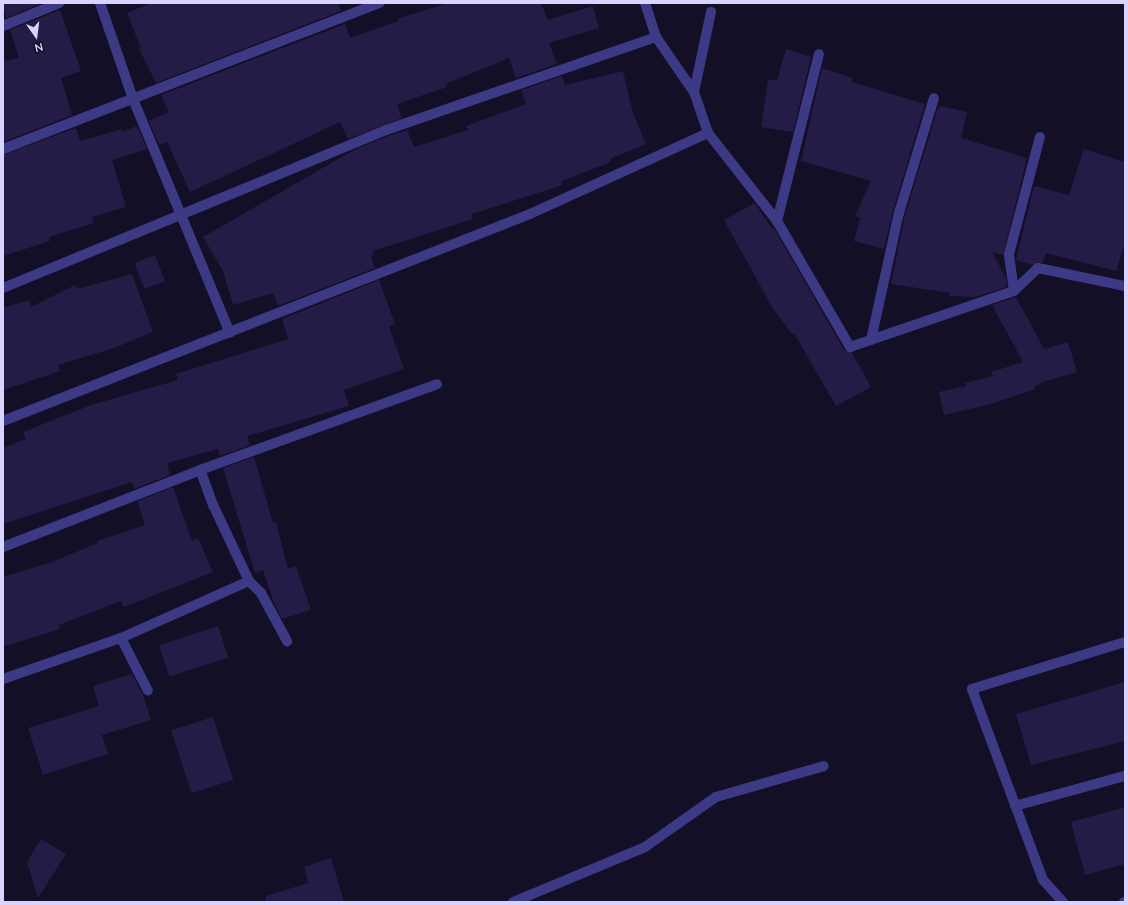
<!DOCTYPE html>
<style>
body{margin:0}
#map{position:relative;width:1128px;height:905px;overflow:hidden;background:#130f26;font-family:Mulish,sans-serif}
div>[style]{position:absolute}
.building>*{inset:0;background:#241b47;transform-origin:0 0}
.minor>*{height:10px;margin:-5px;padding:0 5px;transform-origin:5px;border-radius:5px;background:#3d3a85}
span{translate:-50% -50%;white-space:nowrap;text-align:center;line-height:1.15;-webkit-text-stroke:3.5px #130f26;paint-order:stroke}
.frame{position:absolute;inset:0;border:4px solid #d9d4ff;pointer-events:none}
.north{position:absolute;left:16px;top:16px;width:40px;height:40px;-webkit-text-stroke:3px #130f26;paint-order:stroke;rotate:166deg;font-size:11px;font-weight:700;line-height:16px;text-align:center;color:#d9d4ff}
.north::after{content:'';display:block;margin:auto;width:14px;height:18px;background:#d9d4ff;clip-path:polygon(50% 0,100% 100%,50% 72%,0 100%)}
</style>
<div id="map">
<div class="building">
<div style="clip-path:polygon(3px 3px,42px 3px,6px 18px)"></div>
<div style="clip-path:polygon(151px 3px,338px 3px,341px 11px,156px 83px,139px 49px,141px 48px,127px 13px)"></div>
<div style="clip-path:polygon(448px 3px,541px 3px,548px 20px,593px 6px,599px 28px,549px 43px,557px 64px,516px 78px,509px 58px,446px 84px,447px 87px,397px 104px,402px 118px,348px 139px,340px 122px,190px 192px,167px 142px,159px 145px,149px 121px,169px 112px,161px 95px,345px 24px,350px 38px,398px 21px,397px 19px)"></div>
<div style="clip-path:polygon(60px 10px,81px 71px,61px 78px,72px 115px,3px 142px,3px 61px,19px 58px,10px 30px)"></div>
<div style="clip-path:polygon(786px 49px,811px 57px,793px 132px,761px 127px,768px 79px,777px 81px)"></div>
<div style="clip-path:polygon(822px 68px,853px 78px,852px 82px,925px 104px,893px 211px,884px 249px,854px 241px,860px 218px,855px 216px,871px 181px,801px 161px)"></div>
<div style="clip-path:polygon(623px 71px,633px 113px,646px 144px,610px 159px,611px 162px,562px 181px,563px 185px,472px 214px,473px 219px,373px 251px,374px 255px,371px 256px,375px 268px,278px 306px,273px 293px,233px 305px,223px 271px,203px 237px,354px 150px,388px 136px,407px 130px,414px 147px,468px 130px,466px 126px,526px 104px,521px 90px,562px 76px,565px 85px)"></div>
<div style="clip-path:polygon(941px 106px,967px 112px,961px 138px,1027px 158px,1003px 255px,992px 252px,1006px 278px,1007px 287px,975px 297px,949px 296px,950px 293px,891px 284px,905px 215px,938px 108px)"></div>
<div style="clip-path:polygon(137px 126px,147px 149px,112px 160px,126px 207px,92px 217px,94px 223px,49px 237px,50px 241px,3px 256px,3px 155px,76px 128px,80px 141px,122px 129px,123px 132px)"></div>
<div style="clip-path:polygon(1084px 149px,1125px 162px,1125px 243px,1116px 271px,1046px 253px,1043px 262px,1032px 265px,1016px 260px,1034px 186px,1069px 195px)"></div>
<div style="clip-path:polygon(755px 203px,772px 229px,774px 228px,844px 350px,852px 353px,871px 387px,836px 406px,794px 333px,792px 334px,772px 307px,724px 220px)"></div>
<div style="left:155px;top:255px;width:28px;height:22px;rotate:69deg"></div>
<div style="clip-path:polygon(132px 274px,153px 332px,114px 348px,58px 365px,60px 371px,3px 390px,3px 308px,29px 300px,31px 307px,75px 285px,77px 289px)"></div>
<div style="clip-path:polygon(379px 280px,395px 324px,389px 326px,404px 369px,344px 390px,349px 406px,247px 436px,250px 445px,220px 456px,218px 449px,167px 463px,170px 475px,134px 489px,132px 482px,3px 524px,3px 448px,26px 439px,23px 432px,91px 405px,178px 380px,176px 374px,288px 339px,282px 319px)"></div>
<div style="clip-path:polygon(1016px 297px,1044px 349px,1068px 342px,1077px 372px,1046px 381px,1034px 387px,1035px 389px,991px 404px,944px 415px,939px 392px,966px 386px,965px 383px,993px 376px,991px 372px,1023px 362px,992px 305px)"></div>
<div style="clip-path:polygon(254px 457px,273px 523px,276px 522px,288px 569px,296px 566px,311px 610px,282px 619px,274px 603px,263px 570px,255px 573px,223px 468px)"></div>
<div style="clip-path:polygon(173px 487px,192px 541px,198px 538px,213px 572px,124px 607px,121px 601px,59px 625px,60px 629px,3px 647px,3px 577px,49px 563px,98px 543px,97px 541px,145px 525px,137px 501px)"></div>
<div style="left:218px;top:626px;width:33px;height:62px;rotate:72deg"></div>
<div style="clip-path:polygon(132px 674px,143px 695px,151px 720px,102px 735px,108px 754px,43px 775px,28px 728px,99px 706px,93px 686px)"></div>
<div style="clip-path:polygon(1125px 682px,1125px 741px,1031px 765px,1016px 714px)"></div>
<div style="left:213px;top:717px;width:66px;height:44px;rotate:72deg"></div>
<div style="clip-path:polygon(1125px 807px,1125px 864px,1085px 875px,1071px 822px)"></div>
<div style="clip-path:polygon(41px 839px,66px 854px,38px 898px,27px 862px)"></div>
<div style="clip-path:polygon(331px 858px,344px 902px,266px 902px,266px 896px,308px 883px,304px 867px)"></div>
</div>
<div class="minor">
<div style="left:100px;top:3px;width:102px;rotate:71deg"></div>
<div style="left:133px;top:99px;width:253px;rotate:67.5deg"></div>
<div style="left:645px;top:3px;width:36px;rotate:72deg"></div>
<div style="left:656px;top:37px;width:67px;rotate:55.4deg"></div>
<div style="left:694px;top:92px;width:43px;rotate:71.1deg"></div>
<div style="left:708px;top:133px;width:112px;rotate:51.9deg"></div>
<div style="left:777px;top:221px;width:146px;rotate:59.9deg"></div>
<div style="left:850px;top:347px;width:173px;rotate:-18.9deg"></div>
<div style="left:1014px;top:291px;width:33px;rotate:-44deg"></div>
<div style="left:1038px;top:268px;width:89px;rotate:11.7deg"></div>
<div style="left:3px;top:26px;width:61px;rotate:-22.3deg"></div>
<div style="left:694px;top:92px;width:82px;rotate:-78deg"></div>
<div style="left:3px;top:149px;width:404px;rotate:-21.2deg"></div>
<div style="left:777px;top:221px;width:172px;rotate:-75.9deg"></div>
<div style="left:3px;top:288px;width:414px;rotate:-22.4deg"></div>
<div style="left:386px;top:130px;width:286px;rotate:-19deg"></div>
<div style="left:1014px;top:291px;width:37px;rotate:-98deg"></div>
<div style="left:1009px;top:254px;width:121px;rotate:-75.2deg"></div>
<div style="left:871px;top:340px;width:130px;rotate:-77.6deg"></div>
<div style="left:899px;top:213px;width:120px;rotate:-73.1deg"></div>
<div style="left:3px;top:421px;width:566px;rotate:-21.44deg"></div>
<div style="left:530px;top:214px;width:196px;rotate:-24.5deg"></div>
<div style="left:3px;top:547px;width:212px;rotate:-21.3deg"></div>
<div style="left:200px;top:470px;width:252px;rotate:-19.9deg"></div>
<div style="left:249px;top:581px;width:17px;rotate:45deg"></div>
<div style="left:261px;top:593px;width:55px;rotate:61.6deg"></div>
<div style="left:121px;top:638px;width:59px;rotate:63deg"></div>
<div style="left:3px;top:679px;width:125px;rotate:-19.2deg"></div>
<div style="left:121px;top:638px;width:140px;rotate:-24deg"></div>
<div style="left:249px;top:581px;width:84px;rotate:-115.3deg"></div>
<div style="left:213px;top:505px;width:37px;rotate:-110deg"></div>
<div style="left:1015px;top:806px;width:114px;rotate:-15.3deg"></div>
<div style="left:513px;top:902px;width:143px;rotate:-22.6deg"></div>
<div style="left:645px;top:847px;width:87px;rotate:-35.2deg"></div>
<div style="left:716px;top:797px;width:112px;rotate:-16deg"></div>
<div style="left:1063px;top:902px;width:30px;rotate:-132deg"></div>
<div style="left:1043px;top:880px;width:204px;rotate:-110.4deg"></div>
<div style="left:972px;top:689px;width:160px;rotate:-17.1deg"></div>
<div style="left:1124px;top:902px;width:1px"></div>
</div>
<div class="frame"></div>
<div class="north">N</div>
</div>
